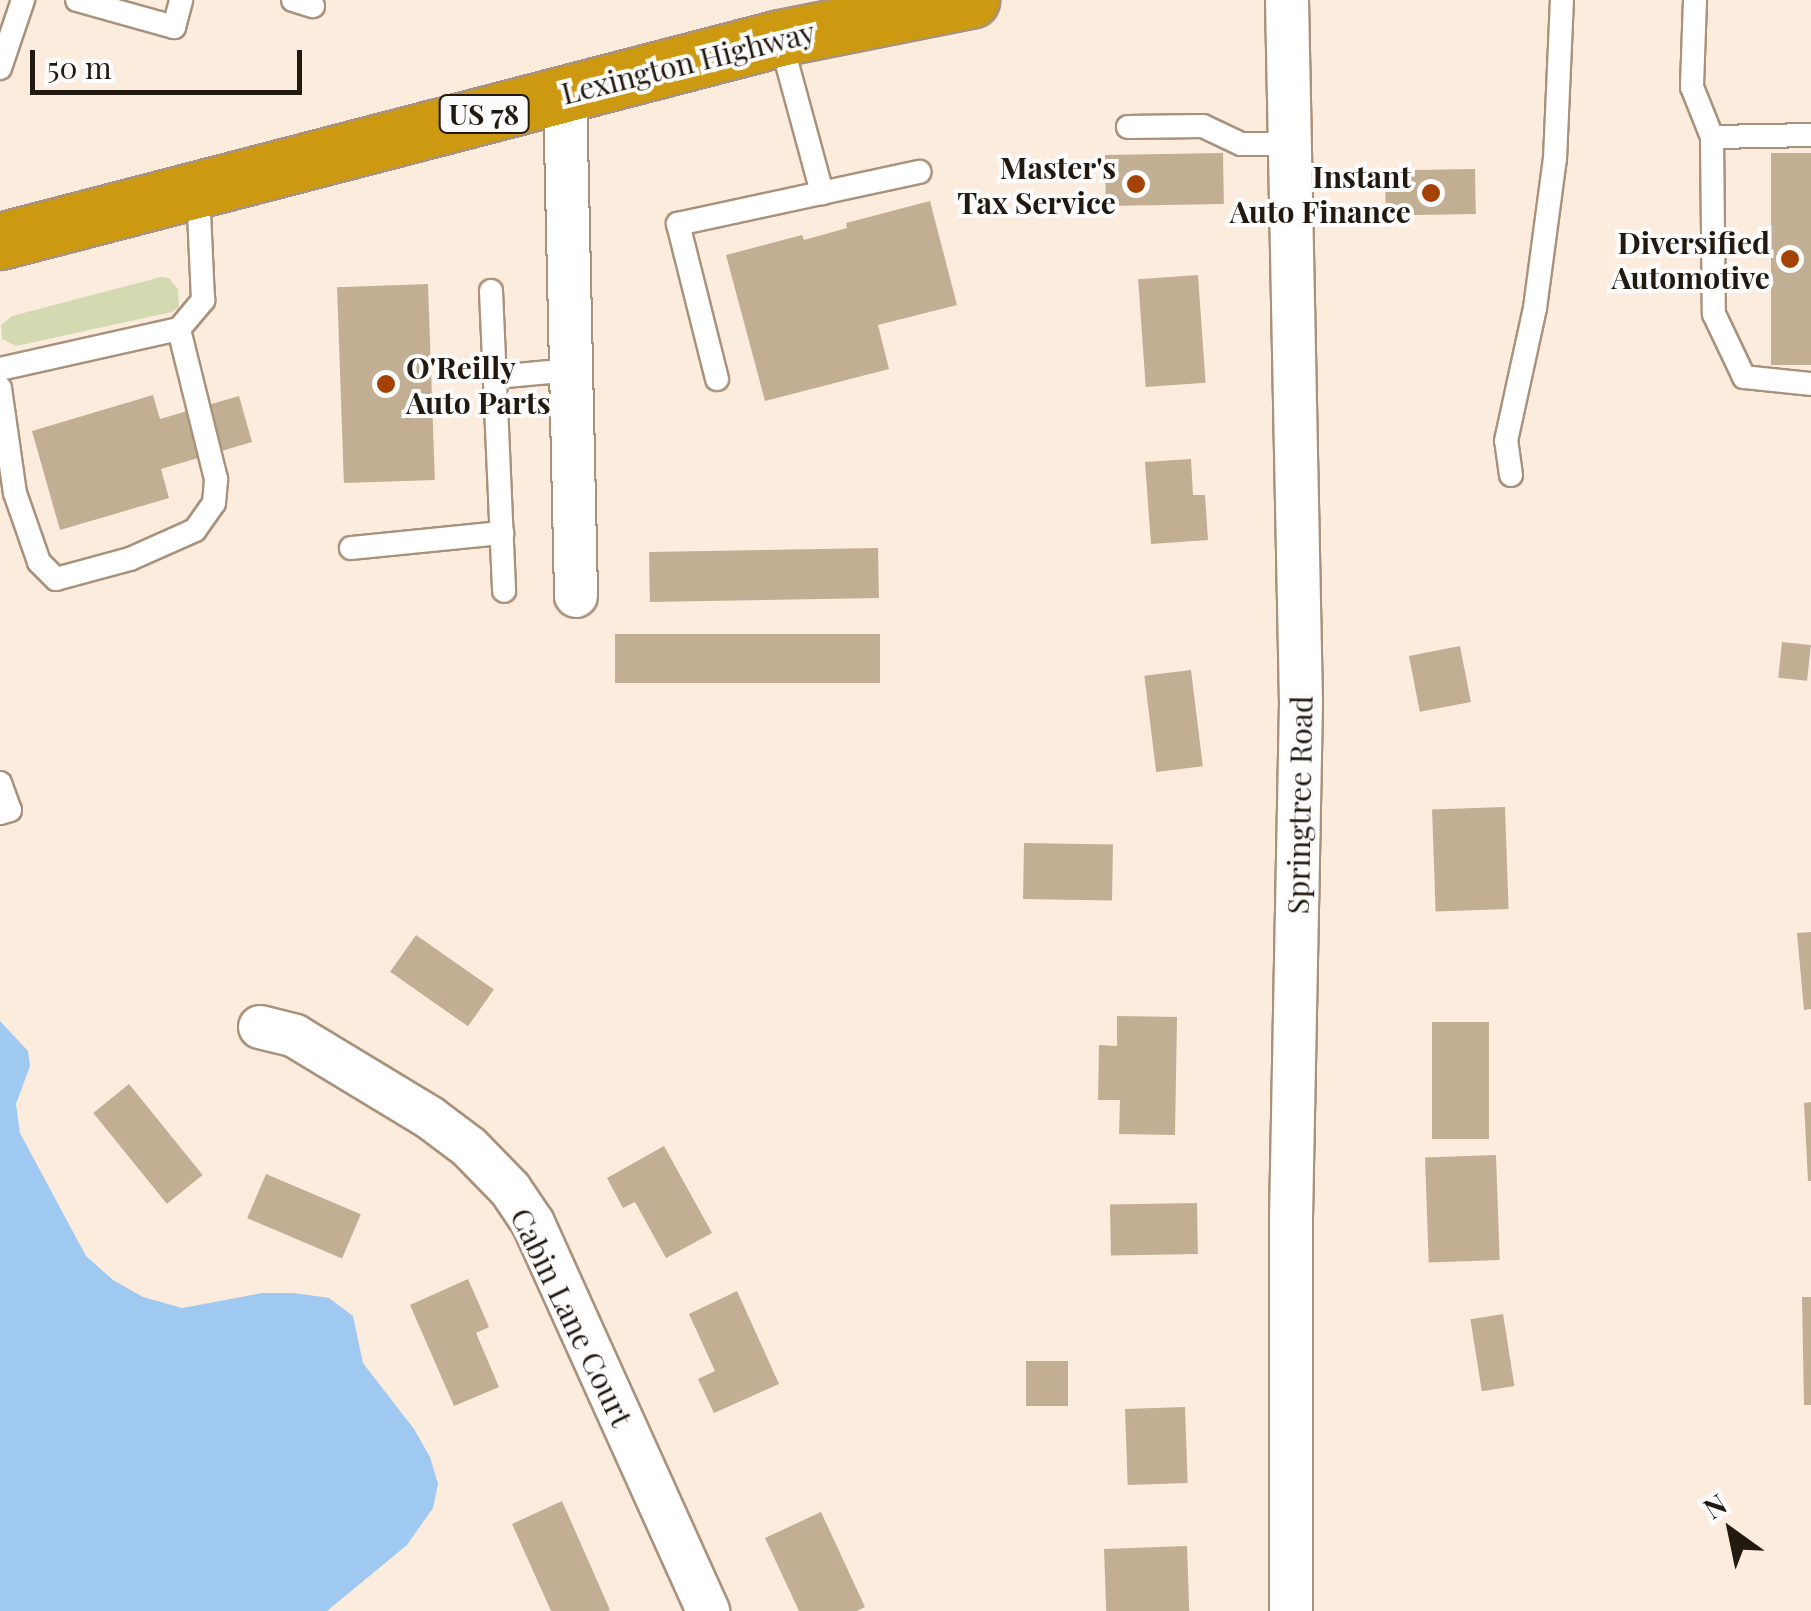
<!DOCTYPE html>
<style>
body{margin:0}
#map{position:relative;width:1811px;height:1611px;overflow:hidden;background:#fcecde;font-family:"Playfair Display",serif}
div>[style]{position:absolute}
.green>*{inset:0;background:#d3dab1}
.water>*{inset:0;background:#9fc9f1}
.building>*{inset:0;background:#c1ae93;transform-origin:0 0}
.roads{filter:drop-shadow(2px 0 #a9927b) drop-shadow(-2px 0 #a9927b) drop-shadow(0 2px #a9927b) drop-shadow(0 -2px #a9927b)}
.lane>*{height:22px;margin:-11px;padding:0 11px;transform-origin:11px;border-radius:11px;background:#fff}
.street>*{height:42px;margin:-21px;padding:0 21px;transform-origin:21px;border-radius:21px;background:#fff}
.highway>*{height:55px;margin:-27.5px;padding:0 27.5px;transform-origin:27.5px;border-radius:27.5px;background:#cc9910}
.dots>*{width:28px;height:28px;translate:-50% -50%;box-sizing:border-box;border:5px solid #fcfcfc;border-radius:50%}
span{translate:-50% -50%;white-space:nowrap;text-align:center;line-height:1.15;-webkit-text-stroke:8px #fcfcfc;paint-order:stroke}
.shield-label span{padding:2px 8px;background:#fcfcfc;border:2px solid;border-radius:8px;-webkit-text-stroke-width:0}
.shield-label{font-size:28px;color:#221911;font-weight:700}
.street-label{font-size:30px;color:#221911}
.poi-label{font-size:30px;color:#221911;font-weight:700}
.right{translate:-100% -50%;text-align:right}
.left{translate:0 -50%;text-align:left}
.north{position:absolute;left:1681px;top:1481px;width:100px;height:100px;-webkit-text-stroke:8px #fcfcfc;paint-order:stroke;rotate:327deg;font-size:28px;font-weight:700;line-height:40px;text-align:center;color:#221911}
.north::after{content:'';display:block;margin:auto;width:35px;height:45px;background:#221911;clip-path:polygon(50% 0,100% 100%,50% 72%,0 100%)}
.scale{position:absolute;left:30px;top:50px;width:272px;height:45px;box-sizing:border-box;border:5px solid #221911;border-top:0;padding-left:12px;font-size:30px;line-height:35px;white-space:nowrap;color:#221911;-webkit-text-stroke:8px #fcfcfc;paint-order:stroke}
</style>
<div id="map">
<div class="green">
<div style="clip-path:polygon(161px 277px,169px 278px,178px 289px,179px 307px,172px 312px,16px 346px,2px 339px,1px 325px,12px 316px)"></div>
</div>
<div class="water">
<div style="clip-path:polygon(0 1021px,28px 1051px,30px 1066px,16px 1104px,20px 1133px,86px 1256px,113px 1280px,143px 1297px,182px 1308px,262px 1293px,294px 1293px,329px 1298px,353px 1316px,363px 1363px,414px 1429px,430px 1457px,438px 1484px,433px 1508px,407px 1545px,327px 1611px,0 1611px)"></div>
</div>
<div class="building">
<div style="left:1223px;top:153px;width:51px;height:118px;rotate:89deg"></div>
<div style="left:1771px;top:153px;width:40px;height:212px"></div>
<div style="left:1475px;top:169px;width:45px;height:90px;rotate:89deg"></div>
<div style="clip-path:polygon(930px 201px,957px 305px,878px 325px,889px 369px,765px 401px,726px 255px,802px 235px,804px 240px,847px 228px,846px 223px)"></div>
<div style="left:1198px;top:275px;width:108px;height:60px;rotate:86deg"></div>
<div style="left:428px;top:284px;width:196px;height:91px;rotate:88deg"></div>
<div style="clip-path:polygon(153px 395px,160px 419px,239px 396px,252px 442px,161px 469px,169px 498px,60px 530px,32px 431px)"></div>
<div style="clip-path:polygon(1191px 459px,1193px 495px,1205px 495px,1208px 540px,1151px 544px,1145px 462px)"></div>
<div style="left:878px;top:548px;width:50px;height:229px;rotate:89deg"></div>
<div style="left:880px;top:634px;width:49px;height:265px;rotate:90deg"></div>
<div style="left:1782px;top:642px;width:29px;height:36px;rotate:6deg"></div>
<div style="left:1460px;top:646px;width:57px;height:52px;rotate:79deg"></div>
<div style="left:1191px;top:670px;width:97px;height:47px;rotate:83deg"></div>
<div style="left:1505px;top:807px;width:102px;height:73px;rotate:88deg"></div>
<div style="left:1024px;top:843px;width:89px;height:56px;rotate:1deg"></div>
<div style="clip-path:polygon(1811px 932px,1811px 1009px,1804px 1010px,1797px 933px)"></div>
<div style="left:416px;top:935px;width:95px;height:45px;rotate:35deg"></div>
<div style="clip-path:polygon(1117px 1016px,1177px 1017px,1175px 1135px,1119px 1134px,1120px 1100px,1098px 1100px,1099px 1045px,1117px 1046px)"></div>
<div style="left:1489px;top:1022px;width:117px;height:57px;rotate:90deg"></div>
<div style="left:129px;top:1084px;width:117px;height:46px;rotate:51deg"></div>
<div style="clip-path:polygon(1811px 1102px,1811px 1181px,1808px 1181px,1804px 1103px)"></div>
<div style="clip-path:polygon(664px 1146px,712px 1233px,666px 1258px,635px 1202px,623px 1208px,607px 1178px)"></div>
<div style="left:1496px;top:1155px;width:105px;height:71px;rotate:88deg"></div>
<div style="left:266px;top:1174px;width:103px;height:48px;rotate:23deg"></div>
<div style="left:1197px;top:1203px;width:51px;height:87px;rotate:89deg"></div>
<div style="clip-path:polygon(468px 1279px,489px 1327px,476px 1333px,499px 1387px,454px 1406px,410px 1305px)"></div>
<div style="clip-path:polygon(737px 1291px,779px 1384px,714px 1413px,698px 1379px,715px 1371px,689px 1314px)"></div>
<div style="clip-path:polygon(1802px 1297px,1811px 1297px,1811px 1405px,1804px 1405px)"></div>
<div style="left:1503px;top:1314px;width:73px;height:33px;rotate:81deg"></div>
<div style="left:1026px;top:1361px;width:42px;height:45px"></div>
<div style="left:1185px;top:1407px;width:76px;height:60px;rotate:88deg"></div>
<div style="clip-path:polygon(562px 1501px,610px 1610px,607px 1611px,551px 1611px,512px 1524px)"></div>
<div style="clip-path:polygon(821px 1512px,865px 1607px,857px 1611px,799px 1611px,765px 1538px)"></div>
<div style="left:1187px;top:1546px;width:65px;height:83px;rotate:88deg"></div>
</div>
<div class="roads">
<div class="lane">
<div style="left:77px;top:0;width:101px;rotate:15.6deg"></div>
<div style="left:174px;top:27px;width:28px;rotate:-75deg"></div>
<div style="left:293px;top:0;width:21px;rotate:17deg"></div>
<div style="left:1695px;top:0;width:87px;rotate:92deg"></div>
<div style="left:1692px;top:87px;width:54px;rotate:68.2deg"></div>
<div style="left:780px;top:38px;width:161px;rotate:74.8deg"></div>
<div style="left:0;top:68px;width:72px;rotate:-71.3deg"></div>
<div style="left:1128px;top:127px;width:75px;rotate:-0.8deg"></div>
<div style="left:1203px;top:126px;width:42px;rotate:25.3deg"></div>
<div style="left:1241px;top:144px;width:50px"></div>
<div style="left:1811px;top:135px;width:99px;rotate:178.8deg"></div>
<div style="left:1712px;top:137px;width:177px;rotate:89.4deg"></div>
<div style="left:1714px;top:314px;width:70px;rotate:64.5deg"></div>
<div style="left:1744px;top:377px;width:67px;rotate:6deg"></div>
<div style="left:491px;top:291px;width:300px;rotate:87.5deg"></div>
<div style="left:0;top:369px;width:183px;rotate:-12.6deg"></div>
<div style="left:179px;top:329px;width:38px;rotate:-50deg"></div>
<div style="left:203px;top:300px;width:111px;rotate:-92.6deg"></div>
<div style="left:495px;top:377px;width:77px;rotate:-5.2deg"></div>
<div style="left:717px;top:379px;width:160px;rotate:-104.1deg"></div>
<div style="left:678px;top:224px;width:247px;rotate:-12.2deg"></div>
<div style="left:0;top:388px;width:106px;rotate:81.9deg"></div>
<div style="left:15px;top:493px;width:73px;rotate:70.8deg"></div>
<div style="left:39px;top:562px;width:24px;rotate:45deg"></div>
<div style="left:56px;top:579px;width:77px;rotate:-15.1deg"></div>
<div style="left:130px;top:559px;width:71px;rotate:-24deg"></div>
<div style="left:195px;top:530px;width:33px;rotate:-55deg"></div>
<div style="left:214px;top:503px;width:24px;rotate:-85deg"></div>
<div style="left:216px;top:479px;width:154px;rotate:-103.9deg"></div>
<div style="left:1511px;top:475px;width:34px;rotate:-98deg"></div>
<div style="left:1506px;top:441px;width:136px;rotate:-77.7deg"></div>
<div style="left:1535px;top:308px;width:150px;rotate:-82.4deg"></div>
<div style="left:1555px;top:159px;width:159px;rotate:-87.5deg"></div>
<div style="left:351px;top:548px;width:152px;rotate:-5.7deg"></div>
<div style="left:0;top:783px;width:29px;rotate:70deg"></div>
<div style="left:10px;top:810px;width:10px;rotate:163deg"></div>
</div>
<div class="street">
<div style="left:1287px;top:0;width:703px;rotate:88.86deg"></div>
<div style="left:1301px;top:703px;width:515px;rotate:91.11deg"></div>
<div style="left:1291px;top:1218px;width:393px;rotate:90deg"></div>
<div style="left:565px;top:94px;width:502px;rotate:88.74deg"></div>
<div style="left:260px;top:1027px;width:36px;rotate:14deg"></div>
<div style="left:295px;top:1036px;width:157px;rotate:31.2deg"></div>
<div style="left:429px;top:1117px;width:50px;rotate:36.9deg"></div>
<div style="left:469px;top:1147px;width:59px;rotate:45.7deg"></div>
<div style="left:510px;top:1189px;width:41px;rotate:55.9deg"></div>
<div style="left:533px;top:1223px;width:426px;rotate:65.7deg"></div>
</div>
<div class="highway">
<div style="left:0;top:241px;width:806px;rotate:-14.59deg"></div>
<div style="left:780px;top:38px;width:195px;rotate:-11.3deg"></div>
</div>
</div>
<div class="dots">
<div style="left:1136px;top:184px;background:#a44205"></div>
<div style="left:1431px;top:193px;background:#a44205"></div>
<div style="left:1790px;top:259px;background:#a44205"></div>
<div style="left:386px;top:384px;background:#a44205"></div>
</div>
<div class="shield-label">
<span style="left:484px;top:114px">US 78</span>
</div>
<div class="street-label">
<span style="left:688px;top:62px;rotate:-14deg">Lexington Highway</span>
<span style="left:1299px;top:805px;rotate:-89deg">Springtree Road</span>
<span style="left:572px;top:1317px;rotate:64deg">Cabin Lane Court</span>
</div>
<div class="poi-label">
<span class="right" style="left:1116px;top:184px">Master's<br>Tax Service</span>
<span class="right" style="left:1411px;top:193px">Instant<br>Auto Finance</span>
<span class="right" style="left:1770px;top:259px">Diversified<br>Automotive</span>
<span class="left" style="left:406px;top:384px">O'Reilly<br>Auto Parts</span>
</div>
<div class="north">N</div>
<div class="scale">50 m</div>
</div>
